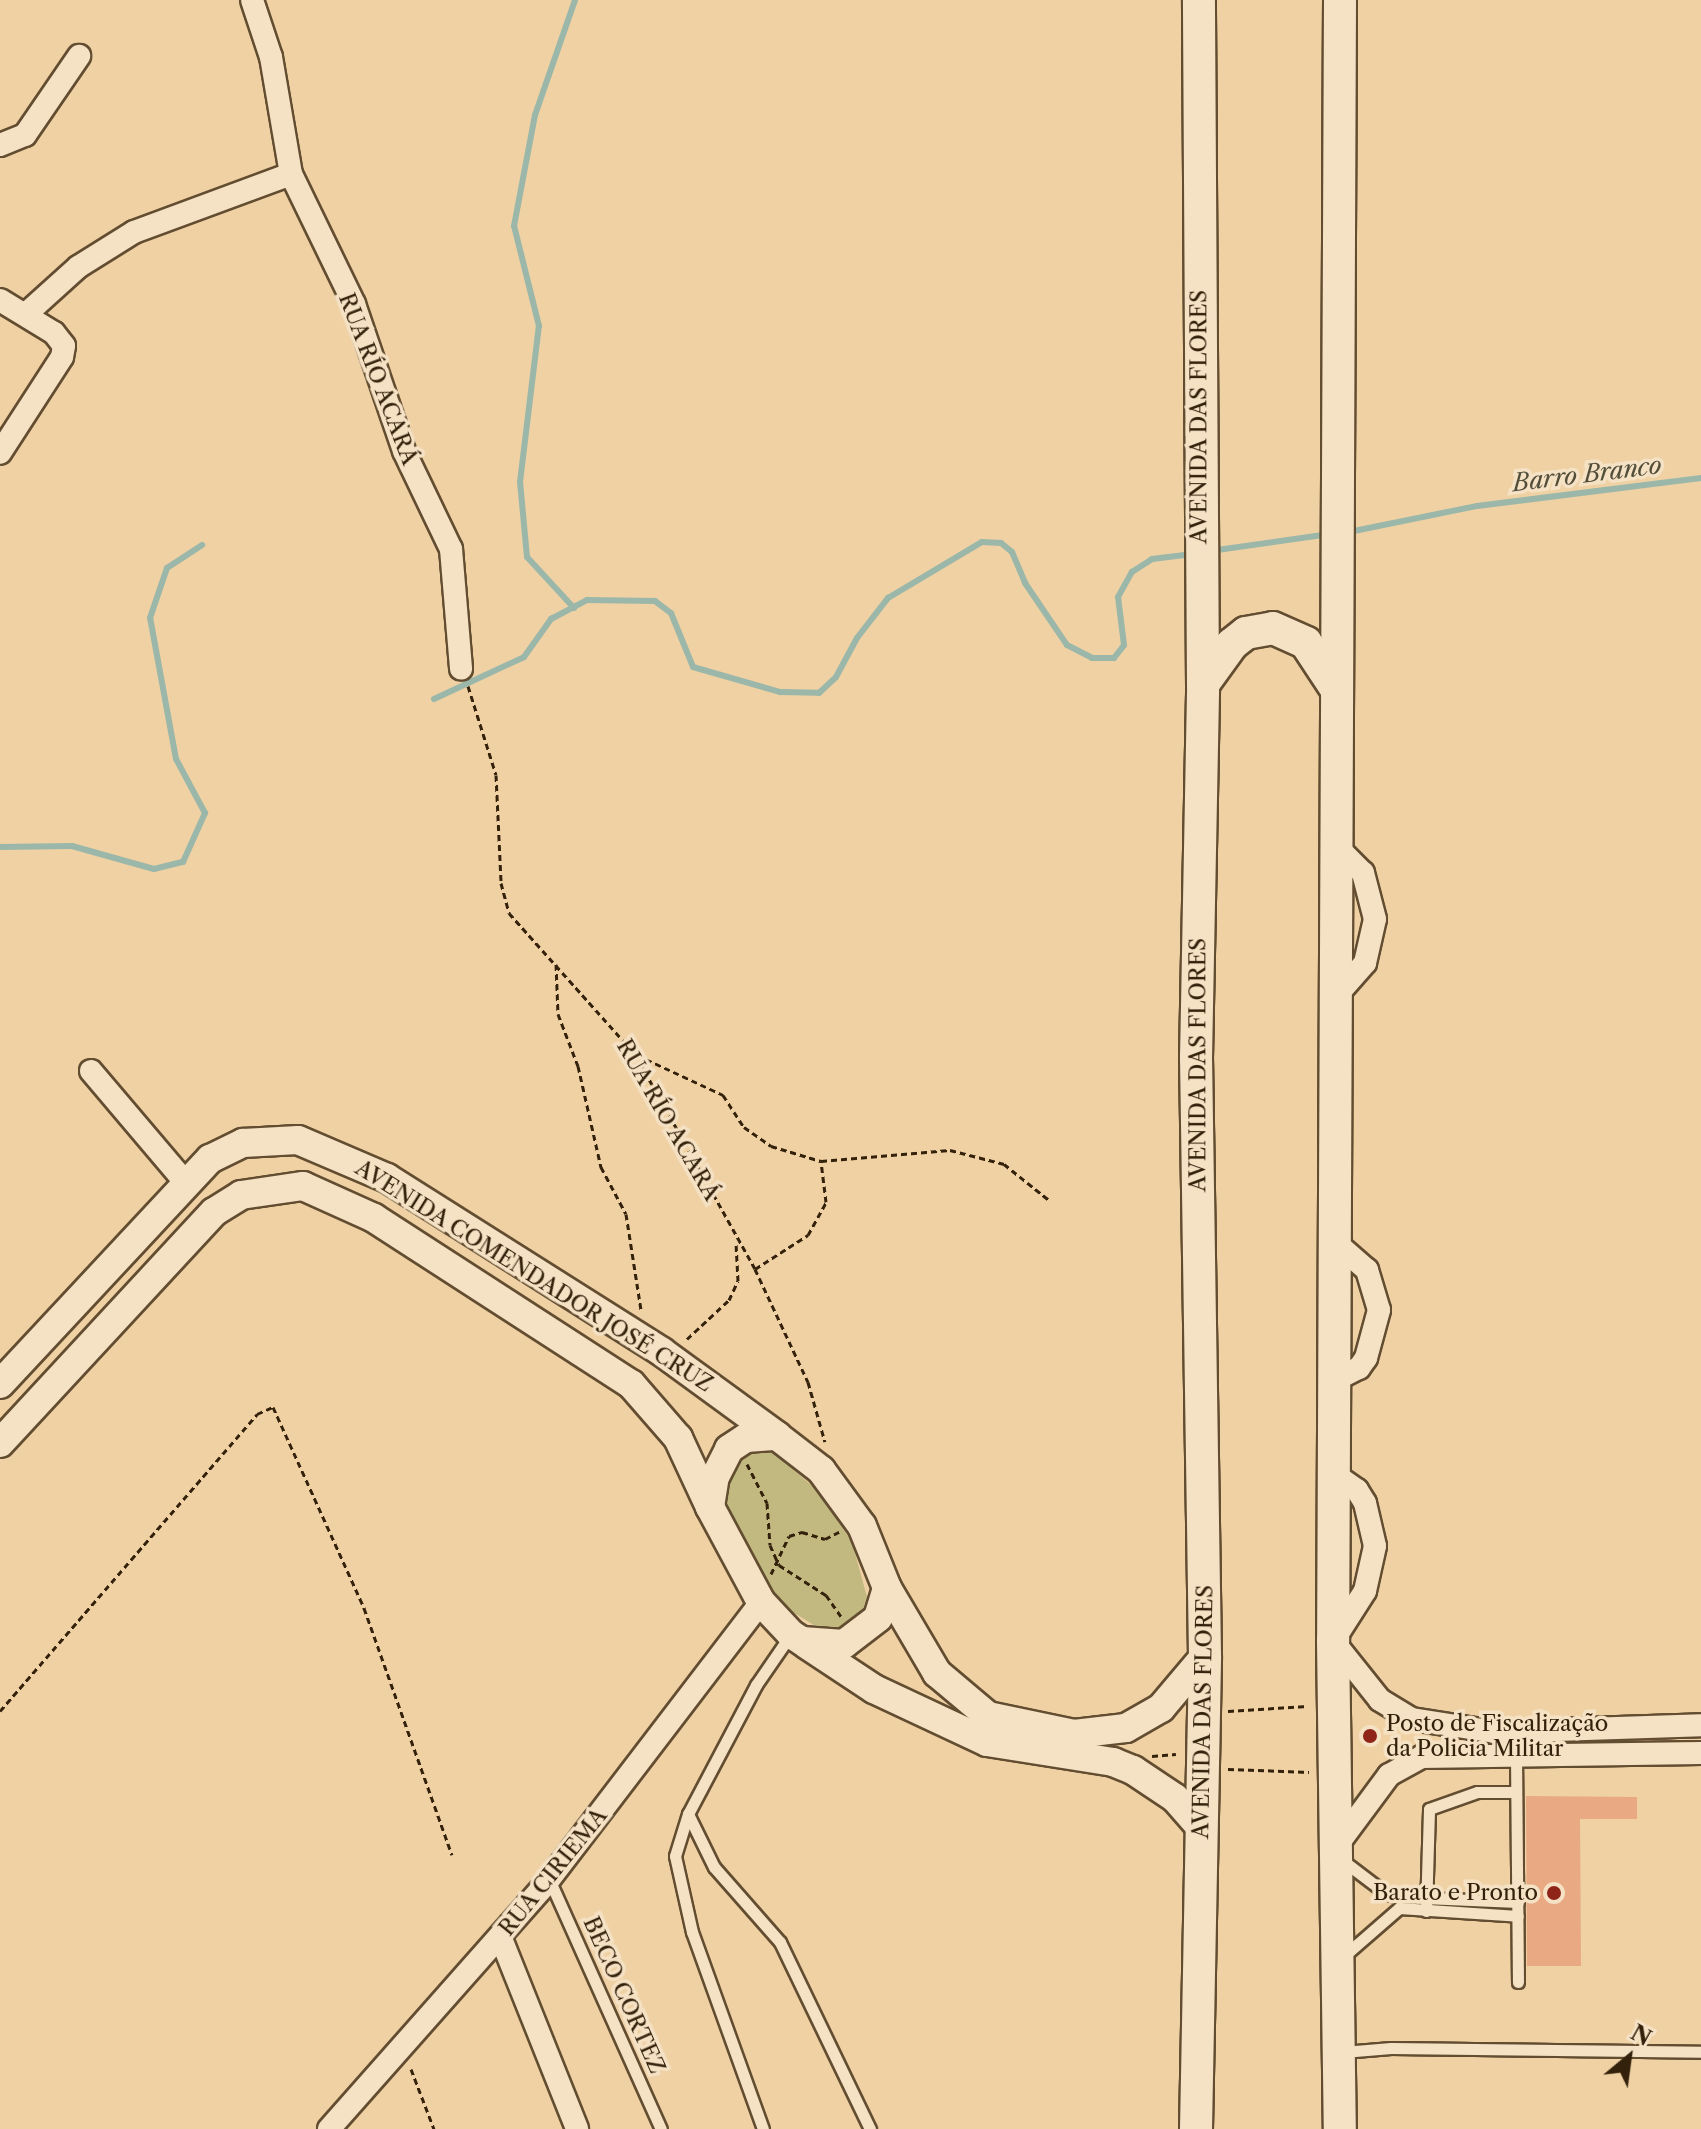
<!DOCTYPE html>
<meta charset="utf-8">
<style>
body{margin:0}
#map{position:relative;width:1701px;height:2129px;overflow:hidden;background:#efd1a4;font-family:"Libre Caslon Text",serif}
div>[style]{position:absolute}
.green>*{inset:0;background:#c1b980}
.stream>*{height:6px;margin:-3px;padding:0 3px;transform-origin:3px;border-radius:3px;background:#9ab7a9}
.building>*{inset:0;background:#e8a983}
.path>*{height:3px;margin-top:-1.5px;transform-origin:0;background:repeating-linear-gradient(90deg,#34210b 0 6px,transparent 0 10px)}
.roads{filter:drop-shadow(2px 0 #634d31) drop-shadow(-2px 0 #634d31) drop-shadow(0 2px #634d31) drop-shadow(0 -2px #634d31)}
.service>*{height:11px;margin:-5.5px;padding:0 5.5px;transform-origin:5.5px;border-radius:5.5px;background:#f5e1c4}
.minor>*{height:22px;margin:-11px;padding:0 11px;transform-origin:11px;border-radius:11px;background:#f5e1c4}
.tertiary>*{height:28px;margin:-14px;padding:0 14px;transform-origin:14px;border-radius:14px;background:#f5e1c4}
.secondary>*{height:32px;margin:-16px;padding:0 16px;transform-origin:16px;border-radius:16px;background:#f5e1c4}
.dots>*{width:22px;height:22px;translate:-50% -50%;box-sizing:border-box;border:4px solid #f5e1c4;border-radius:50%}
span{translate:-50% -50%;white-space:nowrap;text-align:center;line-height:1.15;-webkit-text-stroke:7px #f5e1c4;paint-order:stroke}
.street-label{font-size:22px;color:#34210b}
.poi-label{font-size:22px;color:#34210b}
.left{translate:0 -50%;text-align:left}
.right{translate:-100% -50%;text-align:right}
.water-label{font-size:24px;color:#534e3a;font-style:italic}
.north{position:absolute;left:1589px;top:2017px;width:80px;height:80px;-webkit-text-stroke:6px #f5e1c4;paint-order:stroke;rotate:29deg;font-size:22px;font-weight:700;line-height:32px;text-align:center;color:#34210b}
.north::after{content:'';display:block;margin:auto;width:28px;height:36px;background:#34210b;clip-path:polygon(50% 0,100% 100%,50% 72%,0 100%)}
</style>
<div id="map">
<div class="green">
<div style="clip-path:polygon(769px 1449px,816px 1489px,852px 1542px,867px 1597px,861px 1615px,846px 1627px,822px 1630px,786px 1608px,770px 1592px,728px 1521px,720px 1486px,738px 1450px)"></div>
</div>
<div class="stream">
<div style="left:1349px;top:532px;width:131px;rotate:-11.5deg"></div>
<div style="left:1477px;top:506px;width:226px;rotate:-7.1deg"></div>
<div style="left:1210px;top:551px;width:121px;rotate:-8.1deg"></div>
<div style="left:574px;top:608px;width:69px;rotate:-132.7deg"></div>
<div style="left:527px;top:557px;width:75px;rotate:-95.3deg"></div>
<div style="left:520px;top:482px;width:157px;rotate:-83.1deg"></div>
<div style="left:539px;top:326px;width:103px;rotate:-104deg"></div>
<div style="left:514px;top:226px;width:113px;rotate:-79.3deg"></div>
<div style="left:535px;top:115px;width:122px;rotate:-70.8deg"></div>
<div style="left:434px;top:699px;width:99px;rotate:-25deg"></div>
<div style="left:524px;top:657px;width:47px;rotate:-54.6deg"></div>
<div style="left:551px;top:619px;width:41px;rotate:-27.8deg"></div>
<div style="left:587px;top:600px;width:68px;rotate:0.8deg"></div>
<div style="left:655px;top:601px;width:20px;rotate:37deg"></div>
<div style="left:671px;top:613px;width:58px;rotate:67.8deg"></div>
<div style="left:693px;top:667px;width:91px;rotate:16deg"></div>
<div style="left:780px;top:692px;width:39px;rotate:1deg"></div>
<div style="left:819px;top:693px;width:23px;rotate:-43deg"></div>
<div style="left:836px;top:677px;width:44px;rotate:-61.7deg"></div>
<div style="left:857px;top:638px;width:51px;rotate:-52.2deg"></div>
<div style="left:888px;top:598px;width:109px;rotate:-30.8deg"></div>
<div style="left:982px;top:542px;width:19px;rotate:3deg"></div>
<div style="left:1001px;top:543px;width:14px;rotate:39deg"></div>
<div style="left:1012px;top:552px;width:34px;rotate:67deg"></div>
<div style="left:1025px;top:583px;width:75px;rotate:55.9deg"></div>
<div style="left:1067px;top:645px;width:28px;rotate:27deg"></div>
<div style="left:1092px;top:658px;width:22px"></div>
<div style="left:1114px;top:658px;width:16px;rotate:-52deg"></div>
<div style="left:1124px;top:645px;width:48px;rotate:-97.1deg"></div>
<div style="left:1118px;top:597px;width:29px;rotate:-61deg"></div>
<div style="left:1132px;top:572px;width:24px;rotate:-33deg"></div>
<div style="left:1152px;top:559px;width:39px;rotate:-7deg"></div>
<div style="left:0;top:847px;width:72px;rotate:-0.8deg"></div>
<div style="left:72px;top:846px;width:85px;rotate:15.7deg"></div>
<div style="left:154px;top:869px;width:30px;rotate:-14deg"></div>
<div style="left:183px;top:862px;width:54px;rotate:-65.8deg"></div>
<div style="left:205px;top:813px;width:61px;rotate:-118.2deg"></div>
<div style="left:176px;top:759px;width:143px;rotate:-100.4deg"></div>
<div style="left:150px;top:618px;width:53px;rotate:-71.2deg"></div>
<div style="left:167px;top:568px;width:42px;rotate:-33.3deg"></div>
</div>
<div class="building">
<div style="clip-path:polygon(1526px 1796px,1637px 1797px,1637px 1819px,1580px 1819px,1581px 1966px,1527px 1966px)"></div>
</div>
<div class="path">
<div style="left:468px;top:686px;width:93px;rotate:72.5deg"></div>
<div style="left:496px;top:775px;width:108px;rotate:87.3deg"></div>
<div style="left:501px;top:883px;width:31px;rotate:75deg"></div>
<div style="left:509px;top:913px;width:189px;rotate:48.2deg"></div>
<div style="left:635px;top:1054px;width:246px;rotate:60.8deg"></div>
<div style="left:755px;top:1269px;width:125px;rotate:64.9deg"></div>
<div style="left:808px;top:1382px;width:62px;rotate:74.2deg"></div>
<div style="left:556px;top:964px;width:50px;rotate:87.7deg"></div>
<div style="left:558px;top:1014px;width:56px;rotate:69deg"></div>
<div style="left:578px;top:1066px;width:104px;rotate:77.2deg"></div>
<div style="left:601px;top:1167px;width:53px;rotate:62deg"></div>
<div style="left:626px;top:1214px;width:97px;rotate:81.1deg"></div>
<div style="left:637px;top:1055px;width:95px;rotate:24.9deg"></div>
<div style="left:723px;top:1095px;width:38px;rotate:57deg"></div>
<div style="left:744px;top:1127px;width:33px;rotate:35deg"></div>
<div style="left:771px;top:1146px;width:52px;rotate:16.7deg"></div>
<div style="left:821px;top:1161px;width:129px;rotate:-4.9deg"></div>
<div style="left:950px;top:1150px;width:56px;rotate:14.5deg"></div>
<div style="left:1004px;top:1164px;width:58px;rotate:38.7deg"></div>
<div style="left:755px;top:1269px;width:63px;rotate:-32.7deg"></div>
<div style="left:808px;top:1235px;width:38px;rotate:-61deg"></div>
<div style="left:826px;top:1202px;width:41px;rotate:-97deg"></div>
<div style="left:687px;top:1339px;width:57px;rotate:-42.9deg"></div>
<div style="left:729px;top:1300px;width:21px;rotate:-65deg"></div>
<div style="left:738px;top:1281px;width:37px;rotate:-93deg"></div>
<div style="left:747px;top:1464px;width:44px;rotate:62.9deg"></div>
<div style="left:767px;top:1503px;width:42px;rotate:85.9deg"></div>
<div style="left:770px;top:1545px;width:22px;rotate:66deg"></div>
<div style="left:779px;top:1565px;width:56px;rotate:32.6deg"></div>
<div style="left:826px;top:1595px;width:28px;rotate:55deg"></div>
<div style="left:771px;top:1574px;width:42px;rotate:-64.7deg"></div>
<div style="left:789px;top:1536px;width:14px;rotate:-17deg"></div>
<div style="left:802px;top:1532px;width:24px;rotate:17deg"></div>
<div style="left:825px;top:1539px;width:16px;rotate:-27deg"></div>
<div style="left:0;top:1711px;width:393px;rotate:-49.1deg"></div>
<div style="left:257px;top:1414px;width:17px;rotate:-24deg"></div>
<div style="left:273px;top:1407px;width:221px;rotate:65.6deg"></div>
<div style="left:364px;top:1608px;width:262px;rotate:70.4deg"></div>
<div style="left:1228px;top:1711px;width:80px;rotate:-3.6deg"></div>
<div style="left:1152px;top:1756px;width:24px;rotate:-5deg"></div>
<div style="left:1228px;top:1769px;width:81px;rotate:2.1deg"></div>
<div style="left:411px;top:2069px;width:64px;rotate:69deg"></div>
</div>
<div class="roads">
<div class="service">
<div style="left:1516px;top:1755px;width:227px;rotate:89.5deg"></div>
<div style="left:688px;top:1814px;width:59px;rotate:63.9deg"></div>
<div style="left:714px;top:1867px;width:100px;rotate:48.7deg"></div>
<div style="left:780px;top:1942px;width:208px;rotate:64.3deg"></div>
<div style="left:1342px;top:1860px;width:56px;rotate:37.1deg"></div>
<div style="left:1387px;top:1894px;width:13px;rotate:13deg"></div>
<div style="left:1400px;top:1897px;width:118px;rotate:2.4deg"></div>
<div style="left:549px;top:1879px;width:274px;rotate:65.9deg"></div>
<div style="left:1426px;top:1911px;width:102px;rotate:-88.3deg"></div>
<div style="left:1429px;top:1809px;width:51px;rotate:-19.5deg"></div>
<div style="left:1477px;top:1792px;width:39px"></div>
<div style="left:1345px;top:1955px;width:72px;rotate:-41deg"></div>
<div style="left:1399px;top:1908px;width:119px;rotate:3.8deg"></div>
<div style="left:1343px;top:2052px;width:48px;rotate:-4.8deg"></div>
<div style="left:1391px;top:2048px;width:310px;rotate:0.7deg"></div>
<div style="left:763px;top:2129px;width:209px;rotate:-109.8deg"></div>
<div style="left:692px;top:1932px;width:78px;rotate:-102.6deg"></div>
<div style="left:675px;top:1856px;width:44px;rotate:-72.8deg"></div>
<div style="left:688px;top:1814px;width:146px;rotate:-62.2deg"></div>
<div style="left:756px;top:1685px;width:62px;rotate:-55.5deg"></div>
</div>
<div class="minor">
<div style="left:252px;top:0;width:60px;rotate:71.6deg"></div>
<div style="left:271px;top:57px;width:119px;rotate:80.3deg"></div>
<div style="left:291px;top:174px;width:144px;rotate:64.1deg"></div>
<div style="left:354px;top:304px;width:155px;rotate:71.2deg"></div>
<div style="left:404px;top:451px;width:109px;rotate:64.4deg"></div>
<div style="left:451px;top:549px;width:120px;rotate:85.2deg"></div>
<div style="left:0;top:145px;width:27px;rotate:-22deg"></div>
<div style="left:25px;top:135px;width:96px;rotate:-55.6deg"></div>
<div style="left:0;top:300px;width:63px;rotate:31.4deg"></div>
<div style="left:54px;top:333px;width:16px;rotate:52deg"></div>
<div style="left:64px;top:346px;width:11px;rotate:100deg"></div>
<div style="left:62px;top:357px;width:114px;rotate:122.9deg"></div>
<div style="left:26px;top:314px;width:70px;rotate:-42.1deg"></div>
<div style="left:78px;top:267px;width:66px;rotate:-32deg"></div>
<div style="left:134px;top:232px;width:167px;rotate:-20.3deg"></div>
<div style="left:1336px;top:996px;width:44px;rotate:-48.7deg"></div>
<div style="left:1365px;top:963px;width:45px;rotate:-77.2deg"></div>
<div style="left:1375px;top:919px;width:48px;rotate:-104.6deg"></div>
<div style="left:1363px;top:873px;width:38px;rotate:-135deg"></div>
<div style="left:91px;top:1071px;width:145px;rotate:49.7deg"></div>
<div style="left:1335px;top:1380px;width:27px;rotate:-27deg"></div>
<div style="left:1359px;top:1368px;width:12px;rotate:-55deg"></div>
<div style="left:1366px;top:1358px;width:50px;rotate:-74.8deg"></div>
<div style="left:1379px;top:1310px;width:42px;rotate:-106.7deg"></div>
<div style="left:1367px;top:1270px;width:43px;rotate:-138.8deg"></div>
<div style="left:1334px;top:1474px;width:28px;rotate:35deg"></div>
<div style="left:1357px;top:1490px;width:15px;rotate:58deg"></div>
<div style="left:1365px;top:1503px;width:44px;rotate:76.9deg"></div>
<div style="left:1375px;top:1546px;width:46px;rotate:102.5deg"></div>
<div style="left:1365px;top:1591px;width:59px;rotate:122.6deg"></div>
<div style="left:1333px;top:1641px;width:75px;rotate:51.5deg"></div>
<div style="left:1380px;top:1700px;width:37px;rotate:31deg"></div>
<div style="left:1412px;top:1719px;width:84px;rotate:8.9deg"></div>
<div style="left:1495px;top:1732px;width:206px;rotate:-1.9deg"></div>
<div style="left:1338px;top:1844px;width:86px;rotate:-53.5deg"></div>
<div style="left:1389px;top:1775px;width:37px;rotate:-29deg"></div>
<div style="left:1421px;top:1757px;width:280px;rotate:-0.8deg"></div>
<div style="left:500px;top:1936px;width:208px;rotate:68.2deg"></div>
<div style="left:329px;top:2129px;width:324px;rotate:-48.5deg"></div>
<div style="left:544px;top:1886px;width:357px;rotate:-52.6deg"></div>
</div>
<div class="tertiary">
<div style="left:0;top:1384px;width:308px;rotate:-47deg"></div>
<div style="left:210px;top:1159px;width:37px;rotate:-26deg"></div>
<div style="left:243px;top:1143px;width:55px;rotate:-3.1deg"></div>
<div style="left:298px;top:1140px;width:97px;rotate:23.1deg"></div>
<div style="left:387px;top:1178px;width:325px;rotate:32.3deg"></div>
<div style="left:662px;top:1352px;width:142px;rotate:36.1deg"></div>
<div style="left:0;top:1443px;width:315px;rotate:-47.2deg"></div>
<div style="left:214px;top:1212px;width:32px;rotate:-32deg"></div>
<div style="left:241px;top:1195px;width:63px;rotate:-8.3deg"></div>
<div style="left:303px;top:1186px;width:78px;rotate:24.3deg"></div>
<div style="left:374px;top:1218px;width:306px;rotate:32.9deg"></div>
<div style="left:631px;top:1384px;width:72px;rotate:49deg"></div>
<div style="left:678px;top:1438px;width:76px;rotate:65.1deg"></div>
<div style="left:887px;top:1588px;width:31px;rotate:107deg"></div>
<div style="left:878px;top:1618px;width:43px;rotate:142.6deg"></div>
<div style="left:844px;top:1644px;width:42px;rotate:-175.9deg"></div>
<div style="left:802px;top:1641px;width:13px;rotate:-148deg"></div>
<div style="left:791px;top:1634px;width:44px;rotate:-133.2deg"></div>
<div style="left:761px;top:1602px;width:108px;rotate:-118.2deg"></div>
<div style="left:710px;top:1507px;width:30px;rotate:-81deg"></div>
<div style="left:715px;top:1477px;width:31px;rotate:-63deg"></div>
<div style="left:729px;top:1449px;width:20px;rotate:-33deg"></div>
<div style="left:746px;top:1438px;width:31px;rotate:-4deg"></div>
<div style="left:777px;top:1436px;width:56px;rotate:37.7deg"></div>
<div style="left:821px;top:1470px;width:69px;rotate:53.8deg"></div>
<div style="left:862px;top:1526px;width:67px;rotate:68deg"></div>
<div style="left:887px;top:1588px;width:99px;rotate:59.5deg"></div>
<div style="left:937px;top:1673px;width:67px;rotate:40.1deg"></div>
<div style="left:988px;top:1716px;width:88px;rotate:11.8deg"></div>
<div style="left:1074px;top:1734px;width:52px;rotate:-6.6deg"></div>
<div style="left:1126px;top:1728px;width:40px;rotate:-29.7deg"></div>
<div style="left:1161px;top:1708px;width:68px;rotate:-49.8deg"></div>
<div style="left:806px;top:1644px;width:82px;rotate:33.5deg"></div>
<div style="left:874px;top:1689px;width:125px;rotate:25.1deg"></div>
<div style="left:987px;top:1742px;width:128px;rotate:9deg"></div>
<div style="left:1113px;top:1762px;width:22px;rotate:22deg"></div>
<div style="left:1133px;top:1770px;width:50px;rotate:33.7deg"></div>
<div style="left:1175px;top:1798px;width:40px;rotate:49deg"></div>
</div>
<div class="secondary">
<div style="left:1340px;top:0;width:1641px;rotate:90.24deg"></div>
<div style="left:1333px;top:1641px;width:488px;rotate:89.2deg"></div>
<div style="left:1203px;top:684px;width:49px;rotate:-54.1deg"></div>
<div style="left:1232px;top:644px;width:18px;rotate:-38deg"></div>
<div style="left:1246px;top:633px;width:27px;rotate:-10deg"></div>
<div style="left:1273px;top:628px;width:36px;rotate:24deg"></div>
<div style="left:1306px;top:643px;width:56px;rotate:56.6deg"></div>
<div style="left:1196px;top:2129px;width:473px;rotate:-88.9deg"></div>
<div style="left:1205px;top:1656px;width:598px;rotate:-90.86deg"></div>
<div style="left:1196px;top:1058px;width:374px;rotate:-88.9deg"></div>
<div style="left:1203px;top:684px;width:684px;rotate:-90.34deg"></div>
</div>
</div>
<div class="dots">
<div style="left:1370px;top:1736px;background:#8f2418"></div>
<div style="left:1554px;top:1893px;background:#8f2418"></div>
</div>
<div class="street-label">
<span style="left:378px;top:379px;rotate:69deg">RUA RÍO ACARÁ</span>
<span style="left:1199px;top:417px;rotate:-90deg">AVENIDA DAS FLORES</span>
<span style="left:1198px;top:1065px;rotate:-90deg">AVENIDA DAS FLORES</span>
<span style="left:668px;top:1120px;rotate:60deg">RUA RÍO ACARÁ</span>
<span style="left:534px;top:1276px;rotate:32deg">AVENIDA COMENDADOR JOSÉ CRUZ</span>
<span style="left:1203px;top:1712px;rotate:-89deg">AVENIDA DAS FLORES</span>
<span style="left:553px;top:1872px;rotate:-51deg">RUA CIRIEMA</span>
<span style="left:624px;top:1995px;rotate:66deg">BECO CORTEZ</span>
</div>
<div class="poi-label">
<span class="left" style="left:1386px;top:1736px">Posto de Fiscalização<br>da Policia Militar</span>
<span class="right" style="left:1538px;top:1893px">Barato e Pronto</span>
</div>
<div class="water-label">
<span style="left:1587px;top:474px;rotate:-7deg">Barro Branco</span>
</div>
<div class="north">N</div>
</div>
